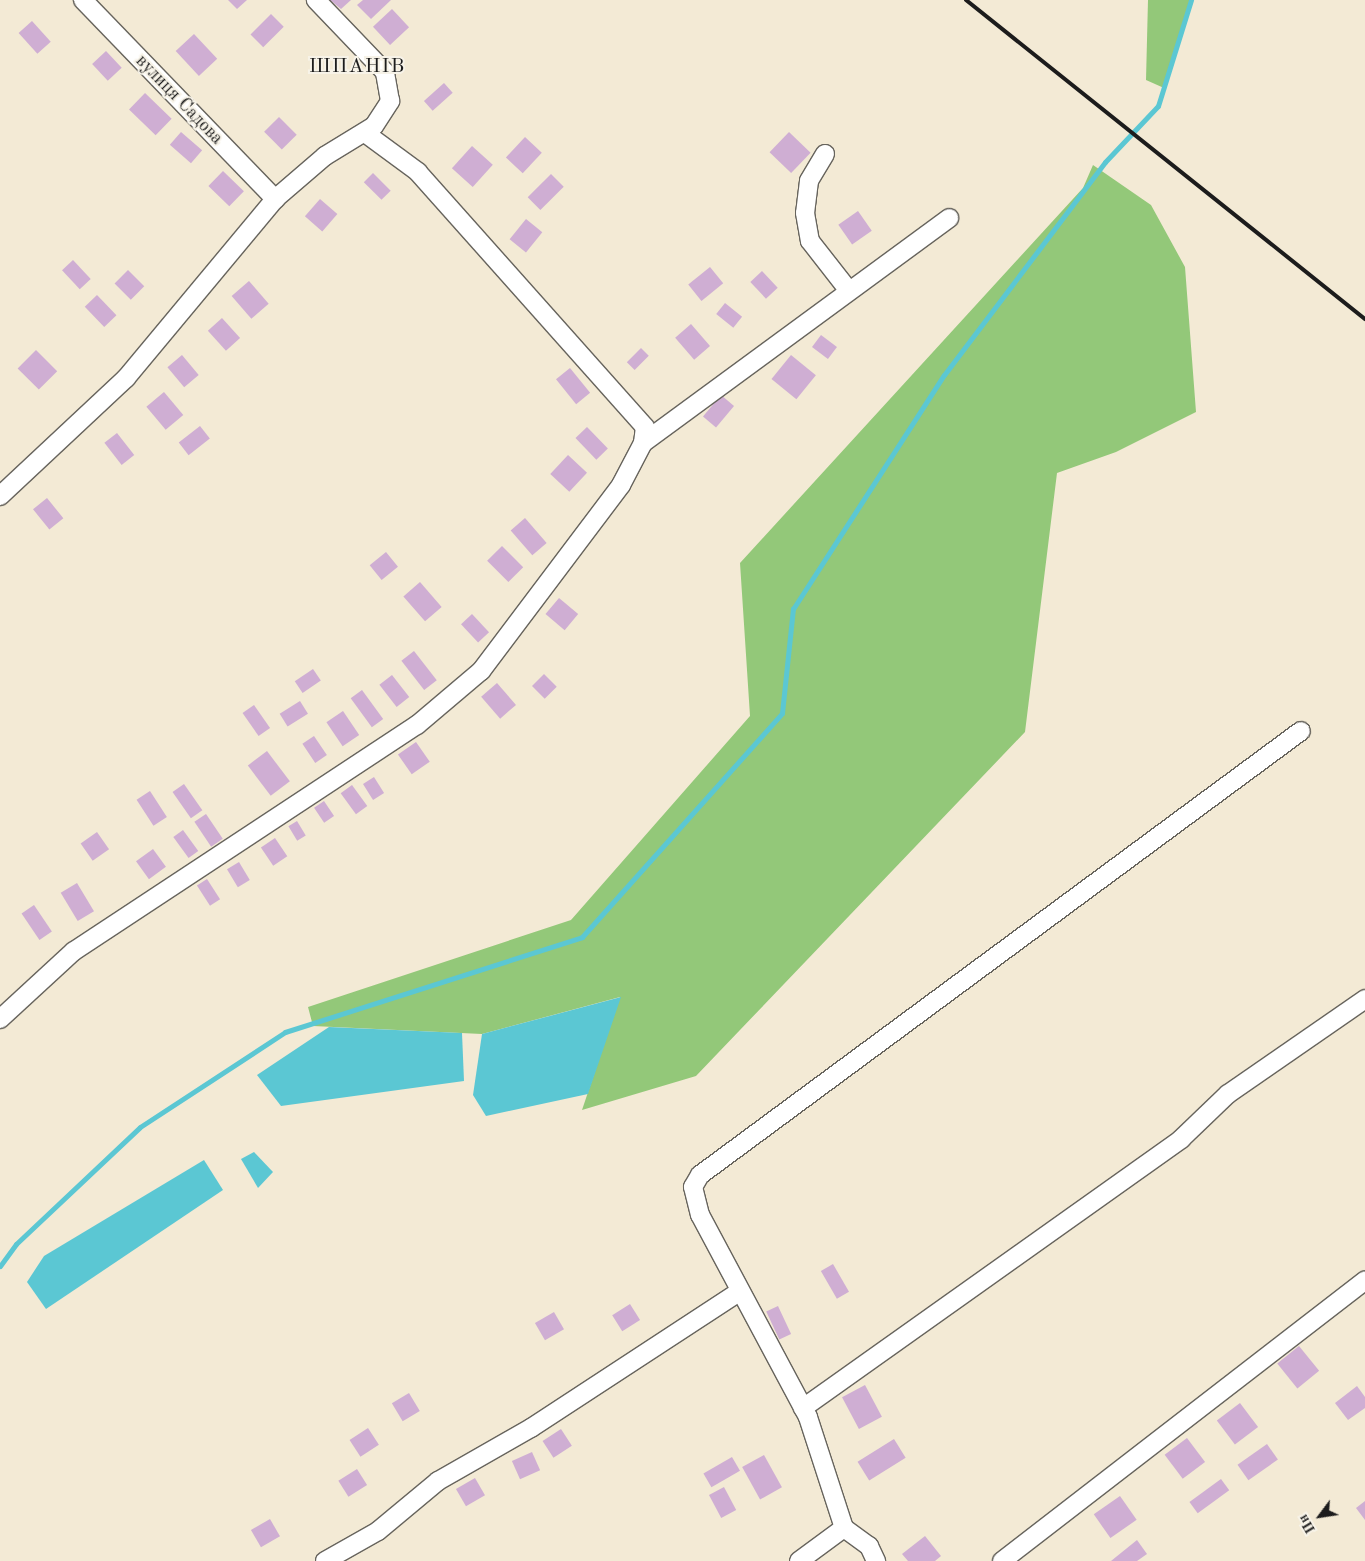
<!DOCTYPE html>
<meta charset="utf-8">
<style>
body{margin:0}
#map{position:relative;width:1365px;height:1561px;overflow:hidden;background:#f3ead5;font-family:"Old Standard TT",serif}
div>[style]{position:absolute}
.green>*{inset:0;background:#93c879}
.water>*{inset:0;background:#5bc7d3}
.stream>*{height:5px;margin:-2.5px;padding:0 2.5px;transform-origin:2.5px;border-radius:2.5px;background:#5bc7d3}
.building>*{inset:0;background:#cfaed3;transform-origin:0 0}
.roads{filter:drop-shadow(1px 0 #67645d) drop-shadow(-1px 0 #67645d) drop-shadow(0 1px #67645d) drop-shadow(0 -1px #67645d)}
.street>*{height:18px;margin:-9px;padding:0 9px;transform-origin:9px;border-radius:9px;background:#fff}
.rail>*{height:4px;margin:-2px;padding:0 2px;transform-origin:2px;border-radius:2px;background:#1c1c1c}
span{translate:-50% -50%;white-space:nowrap;text-align:center;line-height:1.15;-webkit-text-stroke:4px #f7f3e8;paint-order:stroke}
.street-label{font-size:18px;color:#1c1c1c}
.quarter-label{font-size:20px;color:#1c1c1c;letter-spacing:1px}
.north{position:absolute;left:1295px;top:1491px;width:50px;height:50px;-webkit-text-stroke:4px #f7f3e8;paint-order:stroke;rotate:239deg;font-size:14px;font-weight:700;line-height:20px;text-align:center;color:#1c1c1c}
.north::after{content:'';display:block;margin:auto;width:18px;height:22px;background:#1c1c1c;clip-path:polygon(50% 0,100% 100%,50% 72%,0 100%)}
</style>
<div id="map">
<div class="green">
<div style="clip-path:polygon(1148px 0,1191px 0,1164px 88px,1146px 80px)"></div>
<div style="clip-path:polygon(1093px 165px,1151px 205px,1185px 267px,1196px 412px,1116px 452px,1057px 473px,1025px 732px,696px 1076px,582px 1110px,620px 997px,482px 1034px,313px 1026px,308px 1007px,571px 920px,750px 716px,740px 563px,1083px 188px)"></div>
</div>
<div class="water">
<div style="clip-path:polygon(621px 997px,588px 1094px,486px 1116px,473px 1095px,482px 1034px)"></div>
<div style="clip-path:polygon(329px 1027px,462px 1033px,464px 1081px,281px 1106px,257px 1075px)"></div>
<div style="clip-path:polygon(254px 1152px,273px 1172px,258px 1188px,241px 1159px)"></div>
<div style="clip-path:polygon(204px 1160px,223px 1190px,46px 1309px,27px 1282px,44px 1256px)"></div>
</div>
<div class="stream">
<div style="left:0;top:1266px;width:27px;rotate:-54deg"></div>
<div style="left:16px;top:1244px;width:170px;rotate:-43.3deg"></div>
<div style="left:140px;top:1127px;width:173px;rotate:-33.2deg"></div>
<div style="left:285px;top:1032px;width:312px;rotate:-17.7deg"></div>
<div style="left:582px;top:937px;width:300px;rotate:-48.2deg"></div>
<div style="left:782px;top:713px;width:105px;rotate:-84deg"></div>
<div style="left:793px;top:609px;width:278px;rotate:-57.2deg"></div>
<div style="left:944px;top:375px;width:267px;rotate:-52.9deg"></div>
<div style="left:1105px;top:162px;width:77px;rotate:-46.6deg"></div>
<div style="left:1158px;top:106px;width:111px;rotate:-72.7deg"></div>
</div>
<div class="building">
<div style="clip-path:polygon(228px 0,247px 0,237px 9px)"></div>
<div style="clip-path:polygon(330px 0,351px 0,341px 9px)"></div>
<div style="clip-path:polygon(363px 0,391px 0,371px 19px,357px 5px)"></div>
<div style="left:392px;top:9px;width:25px;height:26px;rotate:47deg"></div>
<div style="left:271px;top:14px;width:18px;height:29px;rotate:45deg"></div>
<div style="left:32px;top:21px;width:28px;height:18px;rotate:48deg"></div>
<div style="left:194px;top:34px;width:34px;height:25px;rotate:47deg"></div>
<div style="left:106px;top:51px;width:23px;height:19px;rotate:47deg"></div>
<div style="left:444px;top:83px;width:13px;height:27px;rotate:48deg"></div>
<div style="left:145px;top:93px;width:37px;height:23px;rotate:44deg"></div>
<div style="left:279px;top:117px;width:25px;height:21px;rotate:45deg"></div>
<div style="left:181px;top:132px;width:28px;height:17px;rotate:41deg"></div>
<div style="left:789px;top:132px;width:30px;height:28px;rotate:44deg"></div>
<div style="left:525px;top:137px;width:23px;height:28px;rotate:43deg"></div>
<div style="left:472px;top:146px;width:28px;height:30px;rotate:42deg"></div>
<div style="left:223px;top:171px;width:29px;height:21px;rotate:44deg"></div>
<div style="left:373px;top:173px;width:25px;height:13px;rotate:45deg"></div>
<div style="left:551px;top:174px;width:18px;height:33px;rotate:45deg"></div>
<div style="left:320px;top:199px;width:23px;height:23px;rotate:41deg"></div>
<div style="left:858px;top:211px;width:24px;height:24px;rotate:55deg"></div>
<div style="left:526px;top:219px;width:21px;height:26px;rotate:39deg"></div>
<div style="left:73px;top:260px;width:26px;height:15px;rotate:47deg"></div>
<div style="left:710px;top:267px;width:21px;height:28px;rotate:51deg"></div>
<div style="left:128px;top:270px;width:23px;height:19px;rotate:45deg"></div>
<div style="left:762px;top:271px;width:23px;height:16px;rotate:47deg"></div>
<div style="left:249px;top:281px;width:30px;height:23px;rotate:49deg"></div>
<div style="left:97px;top:295px;width:28px;height:17px;rotate:46deg"></div>
<div style="left:725px;top:303px;width:22px;height:14px;rotate:39deg"></div>
<div style="left:222px;top:318px;width:27px;height:19px;rotate:48deg"></div>
<div style="left:691px;top:324px;width:29px;height:21px;rotate:49deg"></div>
<div style="left:821px;top:335px;width:20px;height:15px;rotate:37deg"></div>
<div style="left:641px;top:348px;width:11px;height:20px;rotate:45deg"></div>
<div style="left:36px;top:350px;width:30px;height:26px;rotate:45deg"></div>
<div style="left:182px;top:355px;width:26px;height:19px;rotate:50deg"></div>
<div style="left:791px;top:355px;width:32px;height:31px;rotate:39deg"></div>
<div style="left:570px;top:368px;width:32px;height:18px;rotate:51deg"></div>
<div style="left:164px;top:392px;width:30px;height:23px;rotate:50deg"></div>
<div style="left:721px;top:395px;width:17px;height:28px;rotate:40deg"></div>
<div style="left:200px;top:426px;width:16px;height:27px;rotate:52deg"></div>
<div style="left:587px;top:427px;width:30px;height:16px;rotate:46deg"></div>
<div style="left:117px;top:433px;width:28px;height:16px;rotate:52deg"></div>
<div style="left:568px;top:455px;width:26px;height:26px;rotate:43deg"></div>
<div style="left:47px;top:498px;width:26px;height:18px;rotate:51deg"></div>
<div style="left:525px;top:518px;width:33px;height:19px;rotate:49deg"></div>
<div style="left:502px;top:546px;width:30px;height:21px;rotate:45deg"></div>
<div style="left:386px;top:552px;width:19px;height:21px;rotate:51deg"></div>
<div style="left:420px;top:582px;width:33px;height:22px;rotate:49deg"></div>
<div style="left:559px;top:598px;width:25px;height:21px;rotate:40deg"></div>
<div style="left:472px;top:614px;width:25px;height:15px;rotate:47deg"></div>
<div style="left:414px;top:651px;width:37px;height:16px;rotate:52deg"></div>
<div style="left:313px;top:669px;width:14px;height:22px;rotate:56deg"></div>
<div style="left:544px;top:674px;width:18px;height:17px;rotate:45deg"></div>
<div style="left:392px;top:675px;width:28px;height:16px;rotate:52deg"></div>
<div style="left:497px;top:683px;width:29px;height:21px;rotate:49deg"></div>
<div style="left:362px;top:690px;width:36px;height:14px;rotate:54deg"></div>
<div style="left:300px;top:701px;width:15px;height:24px;rotate:58deg"></div>
<div style="left:254px;top:705px;width:28px;height:14px;rotate:55deg"></div>
<div style="left:343px;top:711px;width:29px;height:20px;rotate:56deg"></div>
<div style="left:314px;top:736px;width:23px;height:14px;rotate:56deg"></div>
<div style="left:416px;top:742px;width:24px;height:22px;rotate:55deg"></div>
<div style="left:267px;top:751px;width:38px;height:24px;rotate:53deg"></div>
<div style="left:374px;top:777px;width:19px;height:13px;rotate:58deg"></div>
<div style="left:184px;top:784px;width:32px;height:14px;rotate:55deg"></div>
<div style="left:352px;top:785px;width:26px;height:14px;rotate:54deg"></div>
<div style="left:150px;top:791px;width:31px;height:16px;rotate:57deg"></div>
<div style="left:324px;top:801px;width:18px;height:12px;rotate:56deg"></div>
<div style="left:206px;top:814px;width:30px;height:14px;rotate:56deg"></div>
<div style="left:297px;top:821px;width:17px;height:10px;rotate:59deg"></div>
<div style="left:183px;top:830px;width:26px;height:12px;rotate:54deg"></div>
<div style="left:97px;top:832px;width:21px;height:20px;rotate:55deg"></div>
<div style="left:275px;top:838px;width:22px;height:17px;rotate:56deg"></div>
<div style="left:153px;top:849px;width:22px;height:21px;rotate:54deg"></div>
<div style="left:239px;top:862px;width:21px;height:14px;rotate:59deg"></div>
<div style="left:207px;top:879px;width:24px;height:12px;rotate:57deg"></div>
<div style="left:77px;top:883px;width:33px;height:19px;rotate:59deg"></div>
<div style="left:34px;top:905px;width:32px;height:15px;rotate:56deg"></div>
<div style="left:833px;top:1264px;width:32px;height:14px;rotate:60deg"></div>
<div style="left:630px;top:1304px;width:19px;height:21px;rotate:58deg"></div>
<div style="left:778px;top:1306px;width:31px;height:13px;rotate:65deg"></div>
<div style="left:554px;top:1312px;width:20px;height:22px;rotate:60deg"></div>
<div style="left:1299px;top:1346px;width:32px;height:28px;rotate:51deg"></div>
<div style="left:865px;top:1385px;width:36px;height:26px;rotate:62deg"></div>
<div style="clip-path:polygon(1357px 1386px,1365px 1397px,1365px 1408px,1348px 1420px,1335px 1403px)"></div>
<div style="left:409px;top:1393px;width:21px;height:20px;rotate:59deg"></div>
<div style="left:1240px;top:1403px;width:30px;height:29px;rotate:53deg"></div>
<div style="left:368px;top:1428px;width:20px;height:22px;rotate:57deg"></div>
<div style="left:561px;top:1429px;width:20px;height:22px;rotate:57deg"></div>
<div style="left:1187px;top:1438px;width:30px;height:28px;rotate:53deg"></div>
<div style="left:894px;top:1439px;width:22px;height:43px;rotate:58deg"></div>
<div style="left:1267px;top:1444px;width:19px;height:36px;rotate:55deg"></div>
<div style="left:532px;top:1452px;width:20px;height:22px;rotate:66deg"></div>
<div style="left:764px;top:1455px;width:37px;height:25px;rotate:61deg"></div>
<div style="left:732px;top:1457px;width:16px;height:33px;rotate:60deg"></div>
<div style="left:357px;top:1469px;width:19px;height:22px;rotate:58deg"></div>
<div style="left:475px;top:1478px;width:20px;height:22px;rotate:60deg"></div>
<div style="left:1221px;top:1479px;width:14px;height:39px;rotate:54deg"></div>
<div style="left:724px;top:1487px;width:26px;height:17px;rotate:62deg"></div>
<div style="left:1120px;top:1496px;width:29px;height:32px;rotate:55deg"></div>
<div style="clip-path:polygon(1365px 1501px,1365px 1520px,1356px 1508px)"></div>
<div style="left:270px;top:1519px;width:20px;height:22px;rotate:60deg"></div>
<div style="clip-path:polygon(925px 1536px,941px 1556px,935px 1561px,908px 1561px,902px 1554px)"></div>
<div style="clip-path:polygon(1137px 1540px,1147px 1554px,1137px 1561px,1111px 1561px)"></div>
</div>
<div class="roads">
<div class="street">
<div style="left:83px;top:0;width:277px;rotate:46deg"></div>
<div style="left:825px;top:154px;width:31px;rotate:121deg"></div>
<div style="left:809px;top:181px;width:32px;rotate:97deg"></div>
<div style="left:805px;top:213px;width:28px;rotate:80deg"></div>
<div style="left:810px;top:241px;width:63px;rotate:52deg"></div>
<div style="left:643px;top:443px;width:380px;rotate:-36.3deg"></div>
<div style="left:0;top:496px;width:173px;rotate:-43.1deg"></div>
<div style="left:126px;top:378px;width:233px;rotate:-50.2deg"></div>
<div style="left:275px;top:199px;width:66px;rotate:-40.7deg"></div>
<div style="left:325px;top:156px;width:57px;rotate:-31.5deg"></div>
<div style="left:374px;top:126px;width:30px;rotate:-57deg"></div>
<div style="left:390px;top:101px;width:29px;rotate:-100deg"></div>
<div style="left:385px;top:72px;width:100px;rotate:-133.8deg"></div>
<div style="left:0;top:1019px;width:100px;rotate:-42.6deg"></div>
<div style="left:74px;top:951px;width:411px;rotate:-33.4deg"></div>
<div style="left:417px;top:725px;width:84px;rotate:-40.2deg"></div>
<div style="left:481px;top:671px;width:233px;rotate:-53deg"></div>
<div style="left:621px;top:485px;width:47px;rotate:-62.4deg"></div>
<div style="left:643px;top:443px;width:16px;rotate:-83deg"></div>
<div style="left:645px;top:427px;width:341px;rotate:-131.7deg"></div>
<div style="left:418px;top:172px;width:66px;rotate:-143.7deg"></div>
<div style="left:803px;top:1408px;width:464px;rotate:-35.4deg"></div>
<div style="left:1181px;top:1139px;width:65px;rotate:-43.8deg"></div>
<div style="left:1228px;top:1094px;width:167px;rotate:-34.7deg"></div>
<div style="left:844px;top:1528px;width:31px;rotate:36deg"></div>
<div style="left:869px;top:1546px;width:17px;rotate:65deg"></div>
<div style="left:325px;top:1561px;width:61px;rotate:-29.5deg"></div>
<div style="left:378px;top:1531px;width:78px;rotate:-39.8deg"></div>
<div style="left:438px;top:1481px;width:107px;rotate:-29.7deg"></div>
<div style="left:531px;top:1428px;width:250px;rotate:-33.2deg"></div>
<div style="left:799px;top:1561px;width:56px;rotate:-36.3deg"></div>
<div style="left:844px;top:1528px;width:117px;rotate:-108deg"></div>
<div style="left:808px;top:1417px;width:229px;rotate:-118.1deg"></div>
<div style="left:700px;top:1215px;width:29px;rotate:-104deg"></div>
<div style="left:693px;top:1187px;width:14px;rotate:-60deg"></div>
<div style="left:700px;top:1175px;width:747px;rotate:-36.46deg"></div>
<div style="left:1002px;top:1561px;width:459px;rotate:-37.7deg"></div>
</div>
</div>
<div class="rail">
<div style="left:966px;top:0;width:511px;rotate:38.64deg"></div>
</div>
<div class="street-label">
<span style="left:179px;top:100px;rotate:46deg">вулиця Садова</span>
</div>
<div class="quarter-label">
<span style="left:357px;top:67px">ШПАНІВ</span>
</div>
<div class="north">Пн</div>
</div>
